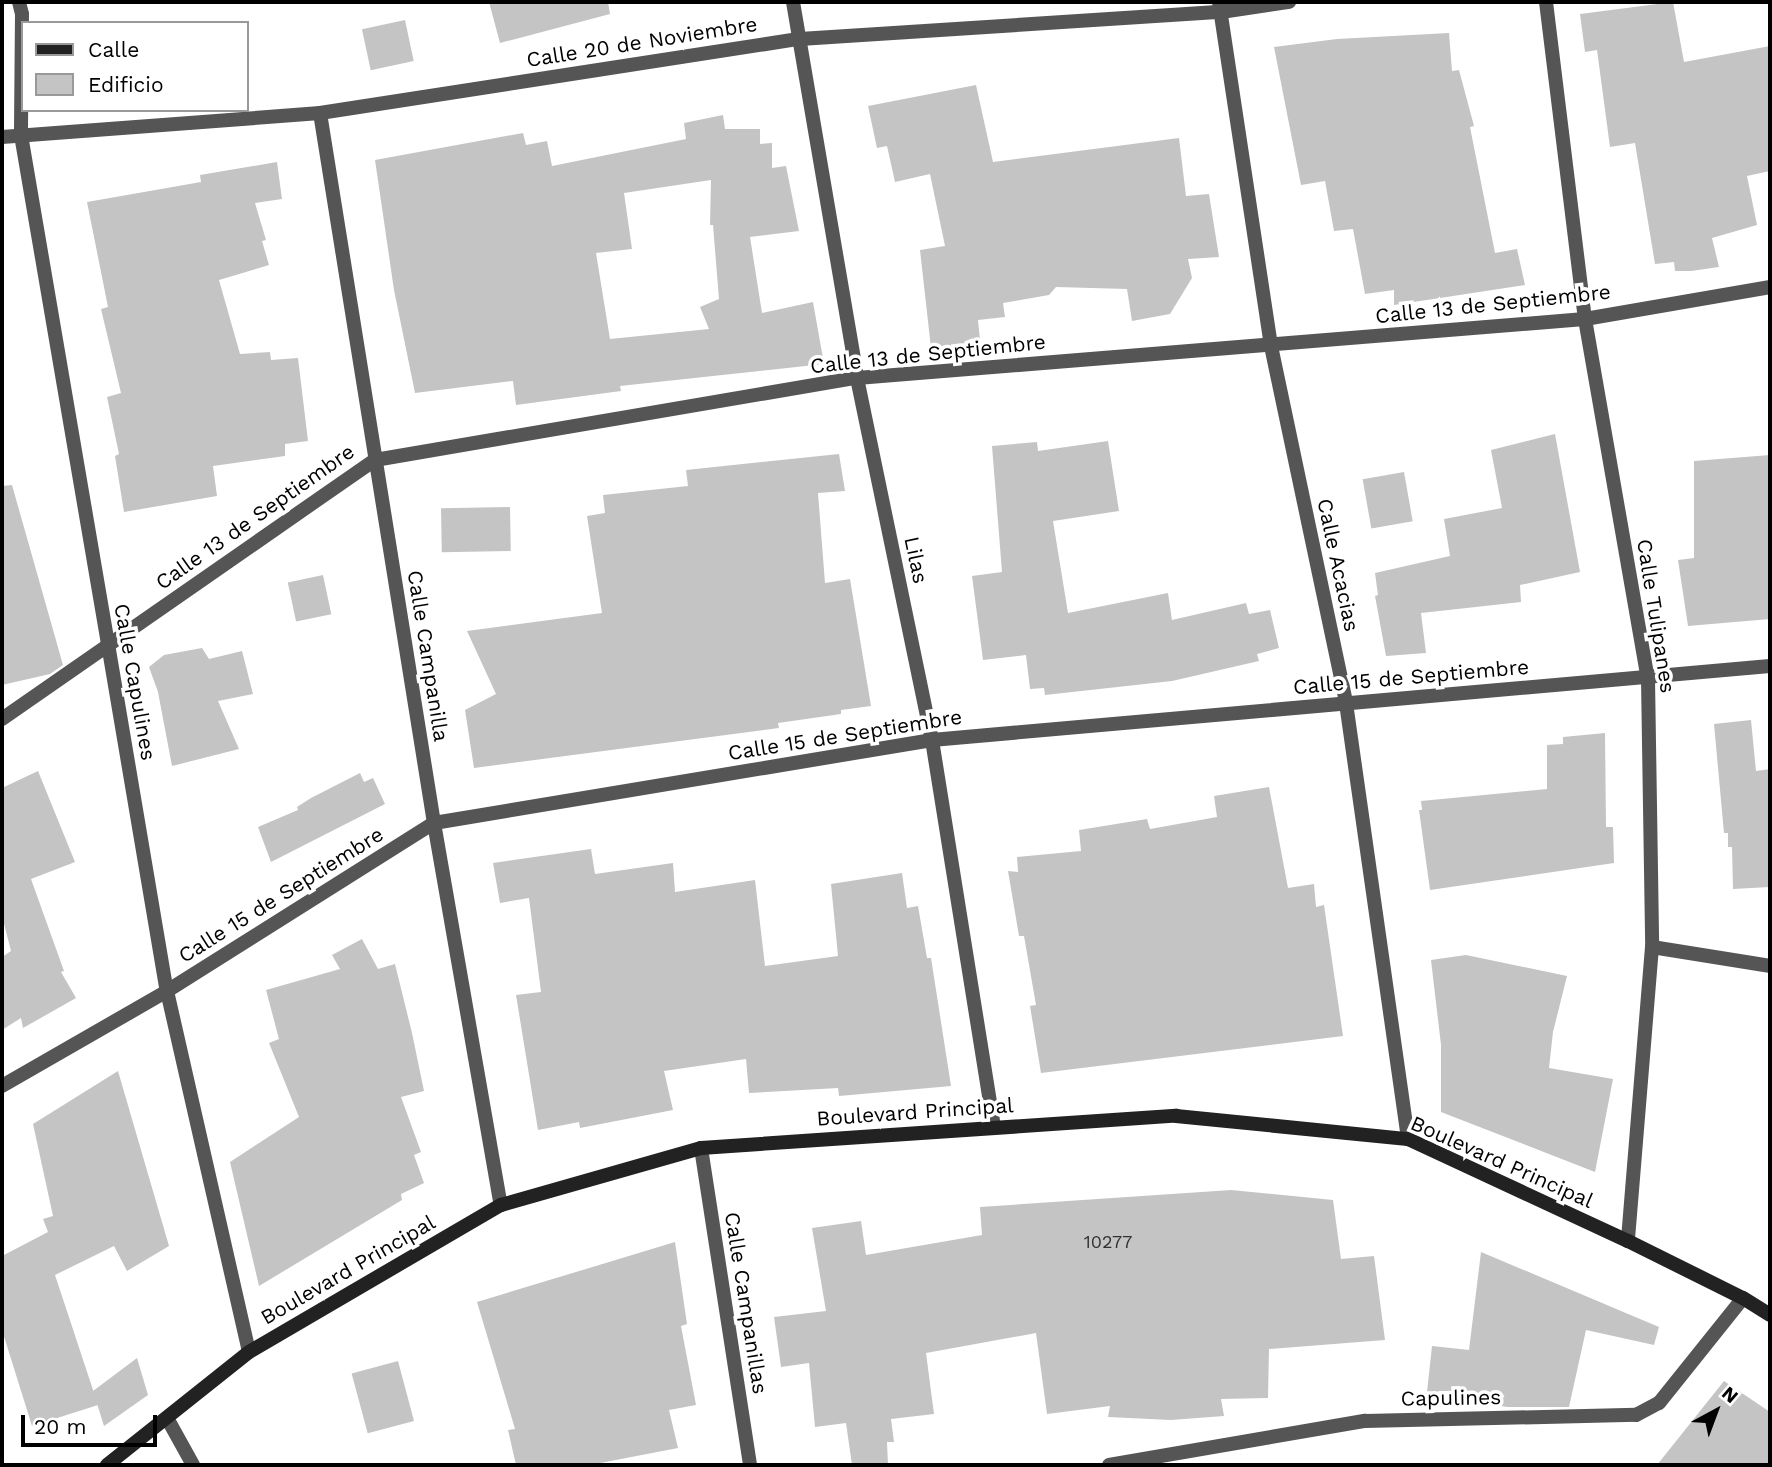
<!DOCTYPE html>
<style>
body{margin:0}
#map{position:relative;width:1772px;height:1467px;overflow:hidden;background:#fff;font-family:"Work Sans",sans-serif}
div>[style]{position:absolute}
.building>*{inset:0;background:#c4c4c4;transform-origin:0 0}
.lane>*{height:14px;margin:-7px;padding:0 7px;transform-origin:7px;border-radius:7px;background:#555}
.street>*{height:14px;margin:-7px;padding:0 7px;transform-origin:7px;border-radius:7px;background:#555}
.secondary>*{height:14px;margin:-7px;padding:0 7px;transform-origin:7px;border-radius:7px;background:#222}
span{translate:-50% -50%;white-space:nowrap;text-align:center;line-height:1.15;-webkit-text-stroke:7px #fff;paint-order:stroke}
.number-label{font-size:18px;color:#313131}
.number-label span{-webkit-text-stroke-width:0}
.street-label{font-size:21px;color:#000}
.frame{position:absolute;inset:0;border:4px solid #000;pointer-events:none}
.legend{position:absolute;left:21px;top:21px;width:228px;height:91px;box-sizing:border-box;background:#fff;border:2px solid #999;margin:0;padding:9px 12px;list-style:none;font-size:21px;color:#000}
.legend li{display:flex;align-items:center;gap:14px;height:35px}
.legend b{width:35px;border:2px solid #999}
.north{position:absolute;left:1681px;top:1376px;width:70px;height:70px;-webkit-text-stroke:5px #fff;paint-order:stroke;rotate:41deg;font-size:19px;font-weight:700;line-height:28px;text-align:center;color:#000}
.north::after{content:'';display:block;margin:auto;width:24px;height:32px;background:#000;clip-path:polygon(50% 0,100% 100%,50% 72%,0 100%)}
.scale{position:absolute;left:21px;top:1415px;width:136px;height:32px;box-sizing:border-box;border:4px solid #000;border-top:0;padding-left:9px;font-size:21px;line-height:24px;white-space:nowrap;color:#000;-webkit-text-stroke:5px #fff;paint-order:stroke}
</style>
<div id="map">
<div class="building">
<div style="clip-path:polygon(489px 2px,608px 2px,610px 14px,500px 43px)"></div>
<div style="clip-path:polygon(1673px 2px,1684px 62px,1770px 46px,1770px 171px,1747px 176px,1757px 225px,1712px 238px,1719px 267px,1691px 271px,1675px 271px,1674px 262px,1655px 264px,1635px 143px,1610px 147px,1597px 50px,1585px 52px,1580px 14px)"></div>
<div style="left:405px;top:20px;width:42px;height:44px;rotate:78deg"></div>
<div style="clip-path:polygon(1449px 33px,1452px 71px,1459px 70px,1474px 126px,1470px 127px,1495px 253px,1517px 249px,1525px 285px,1394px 305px,1394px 290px,1365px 294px,1353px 229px,1334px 231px,1325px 181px,1301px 185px,1274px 47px,1337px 39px)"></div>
<div style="clip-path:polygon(976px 85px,993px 162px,1179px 138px,1186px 196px,1209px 194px,1219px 257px,1188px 259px,1192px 278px,1170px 314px,1132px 321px,1127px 289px,1056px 287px,1049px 295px,1003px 303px,1005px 317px,978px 320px,981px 351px,932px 357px,920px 250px,945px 246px,930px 174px,895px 182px,887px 146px,877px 148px,868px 106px)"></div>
<div style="clip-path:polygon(evenodd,723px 115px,725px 129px,760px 129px,760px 144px,772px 143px,772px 168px,786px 166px,799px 231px,750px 237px,762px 313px,813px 302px,824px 364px,620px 386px,621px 391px,516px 405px,513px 381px,415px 393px,394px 290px,375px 160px,523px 133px,526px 145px,547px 141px,552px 166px,686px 139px,684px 123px,723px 115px,711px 180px,710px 225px,713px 225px,719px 299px,700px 307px,709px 329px,610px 339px,596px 253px,632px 249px,624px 193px,711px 180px)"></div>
<div style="clip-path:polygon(277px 162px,282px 199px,255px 203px,266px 240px,262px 241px,269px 265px,219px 280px,240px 354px,270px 352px,271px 360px,298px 358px,308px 441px,285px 444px,285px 456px,213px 466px,217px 496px,124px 512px,115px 456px,119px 454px,107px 397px,121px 393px,101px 309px,108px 307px,87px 202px,201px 182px,200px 175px)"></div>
<div style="clip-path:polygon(1555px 434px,1580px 572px,1520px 585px,1521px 602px,1421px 613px,1426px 653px,1386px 656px,1375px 596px,1378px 595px,1375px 573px,1450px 556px,1444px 519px,1502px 508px,1491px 450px)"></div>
<div style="clip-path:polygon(1108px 441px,1119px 511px,1053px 521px,1068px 613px,1168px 593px,1172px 620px,1246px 603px,1249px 614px,1270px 610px,1279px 648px,1257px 654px,1259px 661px,1172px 681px,1045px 695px,1044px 688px,1030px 689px,1026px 655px,983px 660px,972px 576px,1002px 572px,992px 446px,1037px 442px,1038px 451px)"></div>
<div style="clip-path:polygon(839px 454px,845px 491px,818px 493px,825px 583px,850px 579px,871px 706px,841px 710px,841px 714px,778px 723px,779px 728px,474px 768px,465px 710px,496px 694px,467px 631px,602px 613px,587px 516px,605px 513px,603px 495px,688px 486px,686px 470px)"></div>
<div style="clip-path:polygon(1770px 455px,1770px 619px,1688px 626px,1678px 560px,1694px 558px,1694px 461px)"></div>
<div style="left:1404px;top:472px;width:50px;height:42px;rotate:80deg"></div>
<div style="clip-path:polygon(12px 485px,63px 665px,50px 674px,2px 685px,2px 486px)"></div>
<div style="left:510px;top:507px;width:44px;height:69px;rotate:89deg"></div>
<div style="left:323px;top:575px;width:40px;height:36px;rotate:78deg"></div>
<div style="clip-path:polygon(202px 648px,209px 659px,242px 651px,253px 694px,218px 701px,239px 749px,172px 766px,158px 692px,149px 667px,164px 655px)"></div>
<div style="clip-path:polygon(1751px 720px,1756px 771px,1770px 769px,1770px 887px,1733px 889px,1732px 847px,1728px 847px,1728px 833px,1724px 833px,1714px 724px)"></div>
<div style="clip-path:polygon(1605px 733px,1606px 827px,1613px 827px,1614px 863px,1430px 890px,1419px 810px,1422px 810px,1421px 801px,1547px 789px,1547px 745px,1563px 744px,1563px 737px)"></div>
<div style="clip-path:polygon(38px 771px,75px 862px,31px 879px,64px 971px,61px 972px,76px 998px,23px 1028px,21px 1018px,2px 1030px,2px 957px,11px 951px,2px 916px,2px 788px)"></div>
<div style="clip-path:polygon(360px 773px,364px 782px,373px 778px,385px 804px,271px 862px,258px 827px,298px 810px,297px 807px,311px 798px)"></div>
<div style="clip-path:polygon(1269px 787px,1288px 888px,1314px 884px,1316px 907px,1324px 905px,1343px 1036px,1041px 1073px,1030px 1006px,1036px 1005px,1024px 936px,1019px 936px,1008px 871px,1018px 872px,1017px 857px,1081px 851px,1079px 830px,1147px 819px,1150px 829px,1217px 817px,1214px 796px)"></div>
<div style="clip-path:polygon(591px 849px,595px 874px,673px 863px,675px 892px,755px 880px,765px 966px,838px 956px,831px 884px,902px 873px,907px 908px,918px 906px,927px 958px,931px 958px,951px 1086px,839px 1096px,838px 1088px,749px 1093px,746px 1059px,664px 1071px,673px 1110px,580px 1128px,579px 1122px,538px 1130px,516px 995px,541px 992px,529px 898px,500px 903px,493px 863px)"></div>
<div style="clip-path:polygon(362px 939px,378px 969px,395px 964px,412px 1033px,424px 1091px,401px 1097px,421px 1152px,414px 1155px,424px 1183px,401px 1194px,402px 1200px,259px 1286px,230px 1162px,299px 1117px,269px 1043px,279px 1039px,266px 990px,340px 969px,332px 955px)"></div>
<div style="clip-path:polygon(1466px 955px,1567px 976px,1553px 1032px,1549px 1068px,1613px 1079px,1595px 1172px,1441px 1112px,1441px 1045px,1431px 960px)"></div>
<div style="clip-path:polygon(118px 1071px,169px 1246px,127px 1271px,114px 1246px,55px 1275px,98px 1405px,32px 1426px,2px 1330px,2px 1256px,48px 1232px,43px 1219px,53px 1216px,33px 1124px)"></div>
<div style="clip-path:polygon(1231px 1190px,1333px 1200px,1341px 1259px,1374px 1256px,1385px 1340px,1269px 1349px,1268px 1398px,1221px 1399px,1224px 1416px,1171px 1420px,1108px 1417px,1110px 1406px,1047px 1414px,1036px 1333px,926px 1353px,934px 1414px,891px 1419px,894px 1442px,887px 1442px,888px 1465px,852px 1465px,846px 1423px,815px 1427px,809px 1363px,781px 1367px,774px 1317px,826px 1311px,812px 1228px,861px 1221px,866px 1255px,982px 1235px,980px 1207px)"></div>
<div style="clip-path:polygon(675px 1242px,687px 1324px,681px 1326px,696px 1405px,669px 1410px,678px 1448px,590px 1465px,516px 1465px,508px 1430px,515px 1429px,477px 1302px)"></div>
<div style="clip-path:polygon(1481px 1252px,1659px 1327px,1654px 1345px,1586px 1330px,1569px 1407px,1507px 1407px,1460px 1398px,1426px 1401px,1432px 1346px,1469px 1350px)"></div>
<div style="clip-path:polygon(137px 1358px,148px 1395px,104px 1426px,93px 1391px)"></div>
<div style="left:398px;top:1361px;width:62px;height:48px;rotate:75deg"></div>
<div style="clip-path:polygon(1724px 1381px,1770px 1412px,1770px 1465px,1657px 1465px)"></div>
</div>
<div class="lane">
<div style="left:167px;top:1418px;width:54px;rotate:61deg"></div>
</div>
<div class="street">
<div style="left:19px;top:2px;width:12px;rotate:76deg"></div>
<div style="left:22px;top:14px;width:121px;rotate:90.5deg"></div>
<div style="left:21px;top:135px;width:516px;rotate:80.3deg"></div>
<div style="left:108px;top:644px;width:352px;rotate:80.4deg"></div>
<div style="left:167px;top:991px;width:370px;rotate:77.2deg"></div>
<div style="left:793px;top:2px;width:381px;rotate:80.3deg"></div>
<div style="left:857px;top:378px;width:370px;rotate:78.3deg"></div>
<div style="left:932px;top:740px;width:392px;rotate:80.9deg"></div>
<div style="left:1219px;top:2px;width:348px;rotate:81.4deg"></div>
<div style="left:1271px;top:346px;width:365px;rotate:78.1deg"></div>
<div style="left:1346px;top:703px;width:440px;rotate:81.9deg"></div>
<div style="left:1546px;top:2px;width:319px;rotate:83deg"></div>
<div style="left:1585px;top:319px;width:365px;rotate:80.1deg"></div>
<div style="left:1648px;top:679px;width:268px;rotate:89.1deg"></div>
<div style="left:1652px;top:947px;width:295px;rotate:94.7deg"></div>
<div style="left:320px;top:113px;width:719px;rotate:80.88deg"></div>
<div style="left:434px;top:823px;width:388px;rotate:80.1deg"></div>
<div style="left:2px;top:137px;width:319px;rotate:-4.3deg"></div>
<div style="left:320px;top:113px;width:486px;rotate:-8.8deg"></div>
<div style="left:800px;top:39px;width:422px;rotate:-3.7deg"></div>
<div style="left:1221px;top:12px;width:69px;rotate:-8.4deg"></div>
<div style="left:2px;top:719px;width:454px;rotate:-34.8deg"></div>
<div style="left:375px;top:460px;width:489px;rotate:-9.7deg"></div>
<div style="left:857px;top:378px;width:730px;rotate:-4.63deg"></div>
<div style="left:1585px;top:319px;width:188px;rotate:-9.8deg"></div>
<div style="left:1652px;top:947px;width:120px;rotate:9.1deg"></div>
<div style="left:2px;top:1086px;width:190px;rotate:-29.9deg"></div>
<div style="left:167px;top:991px;width:315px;rotate:-32.2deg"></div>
<div style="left:434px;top:823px;width:505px;rotate:-9.46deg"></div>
<div style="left:932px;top:740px;width:841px;rotate:-5.05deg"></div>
<div style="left:701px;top:1148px;width:321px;rotate:81.2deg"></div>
<div style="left:1109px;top:1465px;width:260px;rotate:-9.8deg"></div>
<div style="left:1365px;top:1421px;width:271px;rotate:-1.3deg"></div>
<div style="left:1636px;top:1415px;width:26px;rotate:-28deg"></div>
<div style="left:1659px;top:1403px;width:134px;rotate:-51.3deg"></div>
</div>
<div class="secondary">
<div style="left:107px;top:1465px;width:181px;rotate:-38.5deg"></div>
<div style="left:249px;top:1352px;width:292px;rotate:-30.3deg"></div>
<div style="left:501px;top:1205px;width:208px;rotate:-15.9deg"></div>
<div style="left:701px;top:1148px;width:476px;rotate:-3.9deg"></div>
<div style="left:1176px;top:1116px;width:233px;rotate:5.7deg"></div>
<div style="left:1408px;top:1139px;width:242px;rotate:24.9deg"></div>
<div style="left:1628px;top:1241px;width:128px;rotate:26.4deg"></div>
<div style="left:1743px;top:1298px;width:32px;rotate:32deg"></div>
</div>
<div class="number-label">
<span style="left:1108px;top:1242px">10277</span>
</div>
<div class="street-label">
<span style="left:642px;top:42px;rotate:-9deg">Calle 20 de Noviembre</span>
<span style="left:1493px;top:304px;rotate:-6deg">Calle 13 de Septiembre</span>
<span style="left:928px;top:354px;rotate:-6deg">Calle 13 de Septiembre</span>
<span style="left:255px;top:517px;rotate:-35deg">Calle 13 de Septiembre</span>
<span style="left:916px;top:560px;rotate:78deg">Lilas</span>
<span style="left:1338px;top:565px;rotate:78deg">Calle Acacias</span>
<span style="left:1656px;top:616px;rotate:81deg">Calle Tulipanes</span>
<span style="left:428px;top:656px;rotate:81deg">Calle Campanilla</span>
<span style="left:1411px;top:677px;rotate:-5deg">Calle 15 de Septiembre</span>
<span style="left:135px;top:682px;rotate:80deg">Calle Capulines</span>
<span style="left:845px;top:735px;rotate:-9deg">Calle 15 de Septiembre</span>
<span style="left:281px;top:895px;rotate:-32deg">Calle 15 de Septiembre</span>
<span style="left:915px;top:1112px;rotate:-4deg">Boulevard Principal</span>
<span style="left:1502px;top:1162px;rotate:24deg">Boulevard Principal</span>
<span style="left:348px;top:1270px;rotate:-30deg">Boulevard Principal</span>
<span style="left:746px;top:1303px;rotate:81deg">Calle Campanillas</span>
<span style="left:1451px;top:1398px;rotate:-1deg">Capulines</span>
</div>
<div class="frame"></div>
<ul class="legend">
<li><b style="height:9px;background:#222"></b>Calle</li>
<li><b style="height:19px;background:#c4c4c4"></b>Edificio</li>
</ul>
<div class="north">N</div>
<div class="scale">20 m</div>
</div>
